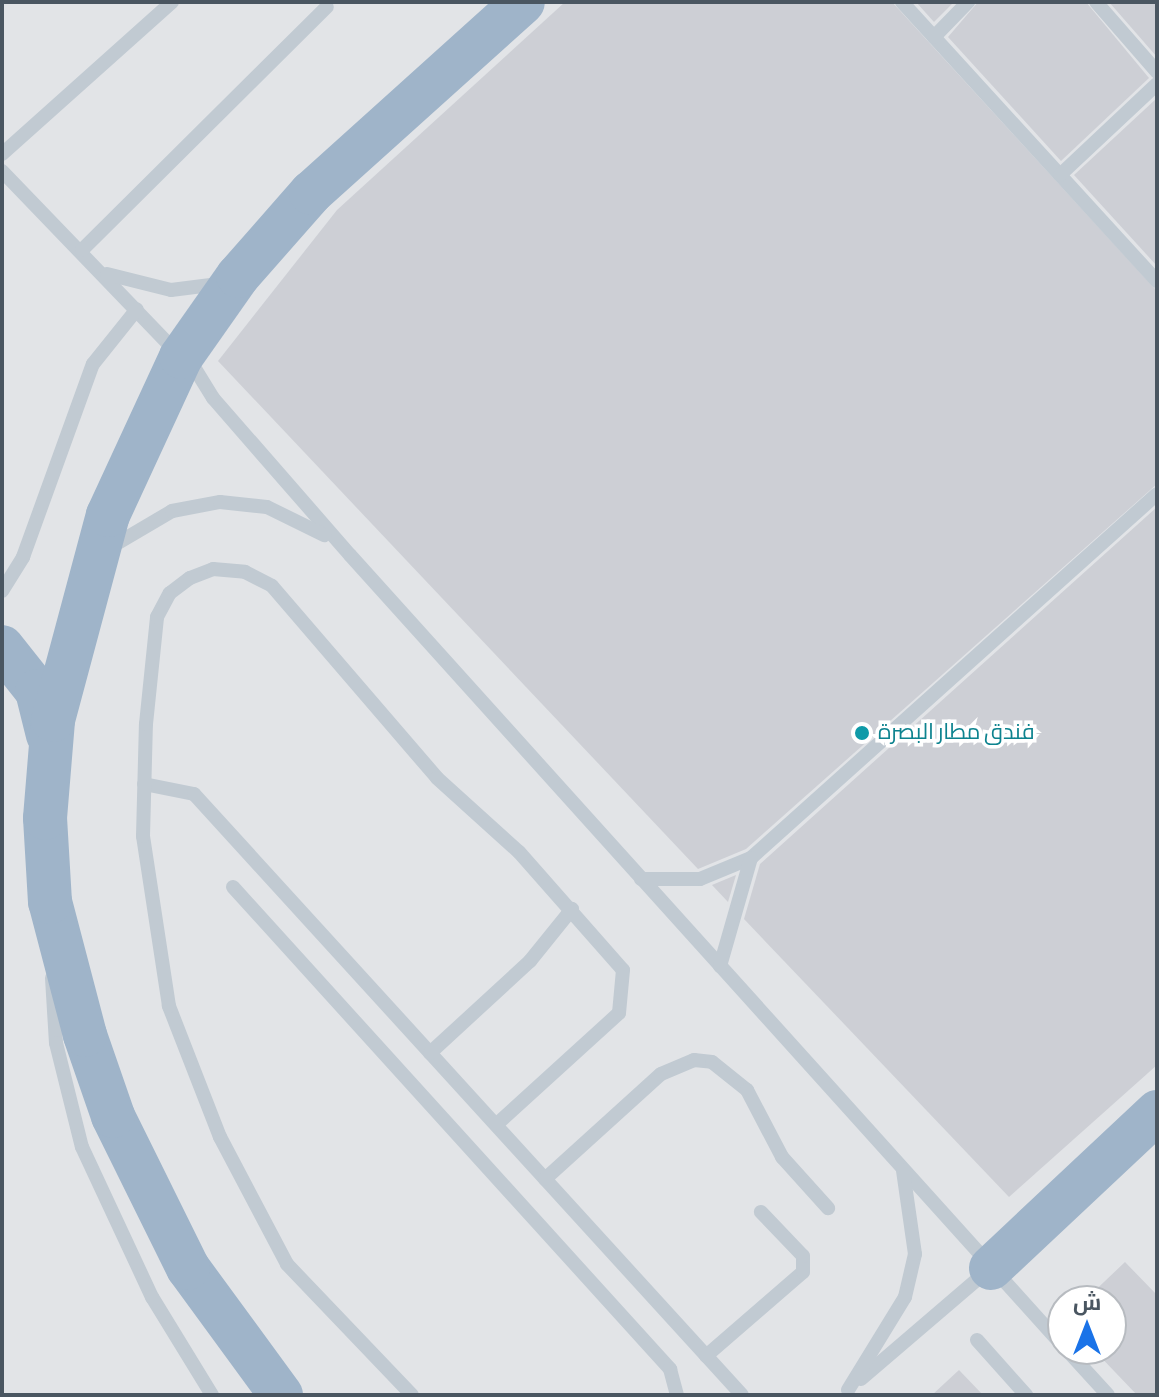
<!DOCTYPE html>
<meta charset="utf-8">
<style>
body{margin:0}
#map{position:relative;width:1159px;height:1397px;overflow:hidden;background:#f5f3f3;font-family:"Alegreya Sans",Cairo,sans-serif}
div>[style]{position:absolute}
.airport>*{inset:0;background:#e2e4e7}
.building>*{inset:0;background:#cdcfd5}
.service>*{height:14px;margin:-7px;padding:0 7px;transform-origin:7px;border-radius:7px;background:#c1cad2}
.trunk>*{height:44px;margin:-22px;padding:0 22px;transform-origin:22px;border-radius:22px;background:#9fb4c9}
.dots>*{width:22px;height:22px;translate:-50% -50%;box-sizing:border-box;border:4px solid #fff;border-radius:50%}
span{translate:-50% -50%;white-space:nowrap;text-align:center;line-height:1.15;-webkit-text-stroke:7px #fff;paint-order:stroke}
.culture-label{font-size:22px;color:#0d838f}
.left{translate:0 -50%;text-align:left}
.frame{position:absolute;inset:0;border:4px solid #4a5661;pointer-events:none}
.north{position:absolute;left:1047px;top:1285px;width:80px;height:80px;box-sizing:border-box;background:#fff;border:2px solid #b7bbc0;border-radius:50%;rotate:0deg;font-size:22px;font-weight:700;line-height:32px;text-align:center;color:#4a5661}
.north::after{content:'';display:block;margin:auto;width:28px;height:36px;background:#1a73e8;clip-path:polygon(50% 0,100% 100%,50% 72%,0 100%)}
</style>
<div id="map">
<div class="airport">
<div style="clip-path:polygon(evenodd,2px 2px,1157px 2px,1157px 1395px,2px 1395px,2px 2px,1063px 1301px,1111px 1301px,1111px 1349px,1063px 1349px,1063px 1301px)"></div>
</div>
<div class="building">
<div style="clip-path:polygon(565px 2px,892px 2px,1157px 291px,1157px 484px,746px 849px,698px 869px,218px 361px,337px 210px)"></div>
<div style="clip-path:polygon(916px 2px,954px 2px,934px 22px)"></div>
<div style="clip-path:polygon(978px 2px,1086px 2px,1149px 78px,1061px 161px,948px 37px)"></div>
<div style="clip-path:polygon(1109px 2px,1157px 2px,1157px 57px)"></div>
<div style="clip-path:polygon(1157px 98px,1157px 266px,1074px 175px)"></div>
<div style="clip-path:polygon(1157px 507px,1157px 1065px,1009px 1197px,744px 919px,760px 864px)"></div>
<div style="clip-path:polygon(736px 875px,728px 902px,712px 885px)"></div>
<div style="clip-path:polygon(1125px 1262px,1157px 1295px,1157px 1395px,1137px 1395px,1093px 1349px,1111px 1349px,1111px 1301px,1084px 1301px)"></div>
<div style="clip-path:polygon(959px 1370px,983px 1395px,932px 1395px)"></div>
</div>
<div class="service">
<div style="left:902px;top:2px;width:378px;rotate:47.6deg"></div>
<div style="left:1096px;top:2px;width:93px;rotate:48.9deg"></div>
<div style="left:934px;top:37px;width:49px;rotate:-45.8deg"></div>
<div style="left:2px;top:154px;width:228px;rotate:-41.8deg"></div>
<div style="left:2px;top:171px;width:251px;rotate:46.1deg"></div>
<div style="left:1060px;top:175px;width:133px;rotate:-43.2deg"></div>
<div style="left:82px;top:250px;width:345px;rotate:-44.8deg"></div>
<div style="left:107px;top:274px;width:66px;rotate:14deg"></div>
<div style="left:171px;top:290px;width:48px;rotate:-7.1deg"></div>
<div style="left:189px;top:359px;width:46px;rotate:58.4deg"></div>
<div style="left:213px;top:398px;width:208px;rotate:48.9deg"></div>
<div style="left:350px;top:555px;width:1065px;rotate:47.97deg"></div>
<div style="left:111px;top:547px;width:71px;rotate:-30.5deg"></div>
<div style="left:172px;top:511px;width:49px;rotate:-10.6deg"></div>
<div style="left:220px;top:502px;width:47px;rotate:6.1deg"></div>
<div style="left:267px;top:507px;width:64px;rotate:26.2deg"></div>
<div style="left:2px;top:591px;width:40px;rotate:-58deg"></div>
<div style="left:23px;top:557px;width:205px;rotate:-70.1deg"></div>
<div style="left:93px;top:364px;width:70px;rotate:-51.3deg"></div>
<div style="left:144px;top:784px;width:51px;rotate:11.3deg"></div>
<div style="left:194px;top:794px;width:813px;rotate:47.64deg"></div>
<div style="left:641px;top:879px;width:59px"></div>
<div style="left:700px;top:879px;width:55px;rotate:-22.4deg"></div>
<div style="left:751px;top:858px;width:545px;rotate:-41.88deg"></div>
<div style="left:233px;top:887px;width:651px;rotate:47.8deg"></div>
<div style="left:670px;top:1369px;width:27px;rotate:75deg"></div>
<div style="left:720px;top:966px;width:112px;rotate:-74deg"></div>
<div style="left:52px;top:978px;width:65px;rotate:86.5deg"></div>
<div style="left:56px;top:1043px;width:107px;rotate:76deg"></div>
<div style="left:82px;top:1147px;width:166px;rotate:65deg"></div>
<div style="left:152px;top:1297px;width:115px;rotate:58.5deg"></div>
<div style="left:430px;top:1053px;width:136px;rotate:-42.6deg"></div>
<div style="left:530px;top:961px;width:67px;rotate:-51.1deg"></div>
<div style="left:545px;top:1179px;width:156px;rotate:-42.2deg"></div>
<div style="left:661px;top:1074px;width:36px;rotate:-23deg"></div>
<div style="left:694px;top:1060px;width:18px;rotate:6deg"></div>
<div style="left:712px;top:1062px;width:45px;rotate:38.7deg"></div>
<div style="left:747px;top:1090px;width:76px;rotate:62.4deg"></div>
<div style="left:782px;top:1157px;width:69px;rotate:48deg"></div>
<div style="left:977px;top:1340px;width:74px;rotate:48.3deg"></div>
<div style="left:1066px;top:1349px;width:62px;rotate:47.6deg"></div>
<div style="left:706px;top:1356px;width:128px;rotate:-40.9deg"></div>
<div style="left:803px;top:1272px;width:16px;rotate:-90deg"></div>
<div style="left:803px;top:1256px;width:61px;rotate:-133.7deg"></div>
<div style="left:861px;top:1379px;width:167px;rotate:-40.6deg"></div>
<div style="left:848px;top:1390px;width:109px;rotate:-58.5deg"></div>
<div style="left:905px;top:1297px;width:44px;rotate:-76.9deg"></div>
<div style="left:915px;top:1254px;width:84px;rotate:-98.2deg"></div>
<div style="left:412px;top:1395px;width:181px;rotate:-133.7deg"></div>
<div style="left:287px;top:1264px;width:144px;rotate:-117.8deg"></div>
<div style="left:220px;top:1137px;width:141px;rotate:-111.3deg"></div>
<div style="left:169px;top:1006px;width:172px;rotate:-98.7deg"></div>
<div style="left:143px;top:836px;width:112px;rotate:-88.5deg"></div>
<div style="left:146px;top:724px;width:108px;rotate:-84.1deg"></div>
<div style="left:157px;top:617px;width:27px;rotate:-62deg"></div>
<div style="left:170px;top:593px;width:25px;rotate:-37deg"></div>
<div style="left:190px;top:578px;width:25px;rotate:-21deg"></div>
<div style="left:213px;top:569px;width:32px;rotate:5deg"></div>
<div style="left:245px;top:572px;width:30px;rotate:27deg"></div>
<div style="left:272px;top:586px;width:253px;rotate:49.3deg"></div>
<div style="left:437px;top:778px;width:110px;rotate:42.1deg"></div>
<div style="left:519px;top:852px;width:157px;rotate:48.6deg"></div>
<div style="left:623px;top:970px;width:43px;rotate:95.3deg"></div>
<div style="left:619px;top:1013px;width:166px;rotate:137.7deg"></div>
</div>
<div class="trunk">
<div style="left:2px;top:647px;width:56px;rotate:51.5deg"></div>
<div style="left:37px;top:691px;width:45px;rotate:76deg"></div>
<div style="left:991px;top:1268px;width:228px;rotate:-43.2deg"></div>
<div style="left:281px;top:1395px;width:157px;rotate:-126.2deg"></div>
<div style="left:188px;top:1268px;width:169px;rotate:-116.3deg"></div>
<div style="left:113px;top:1116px;width:86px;rotate:-109.1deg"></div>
<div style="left:85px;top:1035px;width:138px;rotate:-104.7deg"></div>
<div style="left:50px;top:902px;width:84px;rotate:-93.4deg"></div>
<div style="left:45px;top:818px;width:98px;rotate:-85.3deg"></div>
<div style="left:53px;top:720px;width:212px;rotate:-75deg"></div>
<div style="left:108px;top:515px;width:174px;rotate:-65.2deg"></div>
<div style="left:181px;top:357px;width:99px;rotate:-54.9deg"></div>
<div style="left:238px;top:276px;width:111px;rotate:-48.7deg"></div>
<div style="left:311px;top:193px;width:285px;rotate:-42deg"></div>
</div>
<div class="dots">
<div style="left:862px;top:733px;background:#0f9aa8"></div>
</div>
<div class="culture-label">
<span class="left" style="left:878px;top:733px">فندق مطار البصرة</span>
</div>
<div class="frame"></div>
<div class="north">ش</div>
</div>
